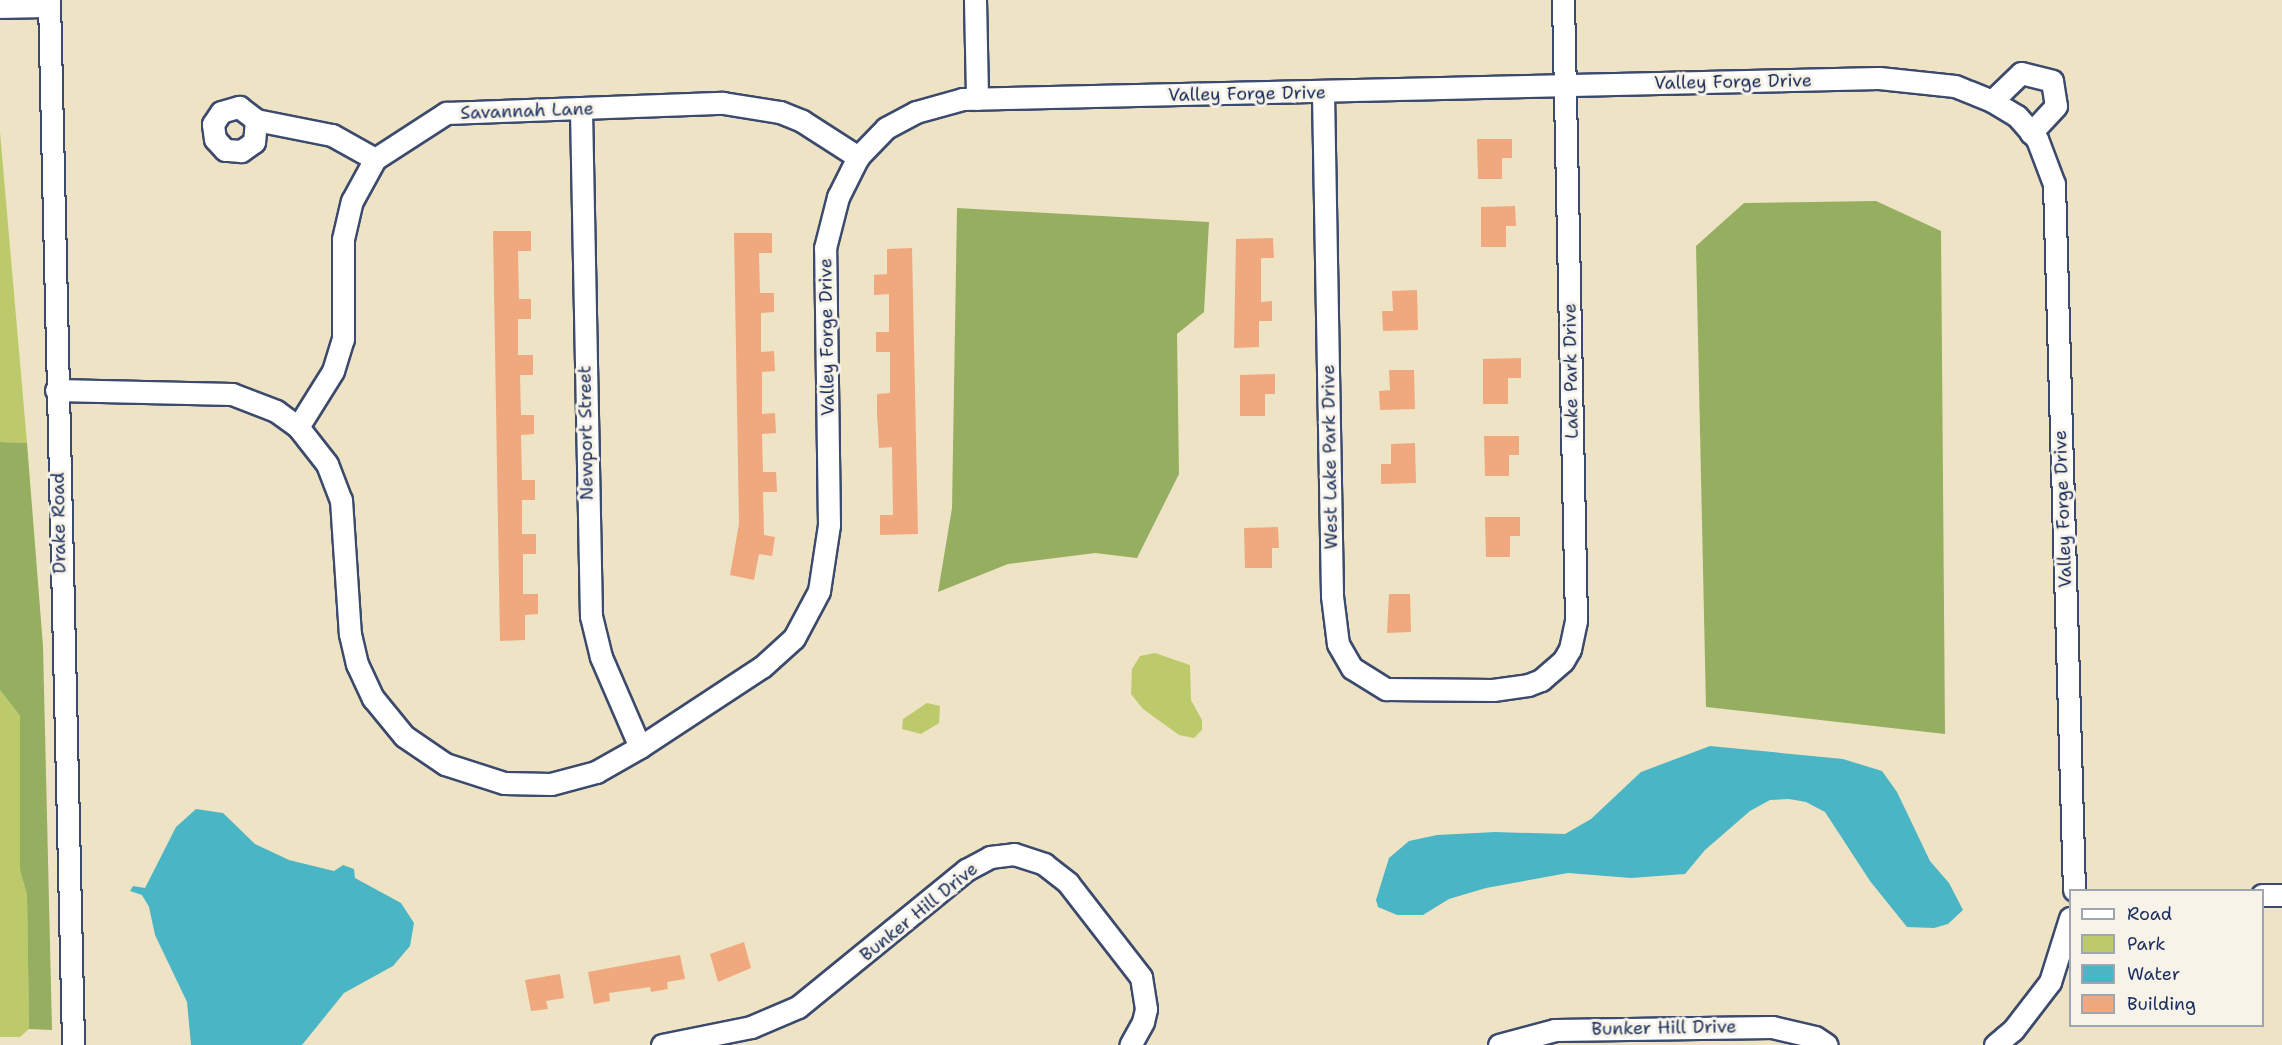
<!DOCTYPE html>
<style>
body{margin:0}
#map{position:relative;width:2282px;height:1045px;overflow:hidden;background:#efe3c5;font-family:"Shantell Sans",sans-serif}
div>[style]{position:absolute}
.green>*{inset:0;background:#bdca6c}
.forest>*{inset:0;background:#96ae60}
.water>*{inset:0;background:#4ab6c5}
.building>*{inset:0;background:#f0a87e}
.roads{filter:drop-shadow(2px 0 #3b4a6d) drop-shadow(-2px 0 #3b4a6d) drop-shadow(0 2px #3b4a6d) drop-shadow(0 -2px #3b4a6d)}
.minor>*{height:21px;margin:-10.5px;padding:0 10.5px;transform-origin:10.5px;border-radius:10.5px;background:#fff}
span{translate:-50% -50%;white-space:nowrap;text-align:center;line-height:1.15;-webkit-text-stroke:6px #f7f3e8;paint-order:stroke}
.street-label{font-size:18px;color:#1b2f5e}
.legend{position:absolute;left:2069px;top:889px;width:195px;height:138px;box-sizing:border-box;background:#f7f3e8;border:2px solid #9fa5b1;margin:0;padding:8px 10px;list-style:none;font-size:18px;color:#1b2f5e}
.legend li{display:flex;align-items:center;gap:12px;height:30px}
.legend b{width:30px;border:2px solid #9fa5b1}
</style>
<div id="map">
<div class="green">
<div style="clip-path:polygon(0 132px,27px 443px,0 442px)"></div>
<div style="clip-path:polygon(1155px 653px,1190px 665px,1191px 700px,1202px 720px,1202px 730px,1194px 738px,1179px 735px,1143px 709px,1131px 694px,1132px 669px,1140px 656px)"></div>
<div style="clip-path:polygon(0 690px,20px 716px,20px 869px,27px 895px,29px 1029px,20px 1037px,0 1037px)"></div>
<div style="clip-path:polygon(927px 703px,940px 706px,939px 723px,921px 734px,902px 729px,903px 719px)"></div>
</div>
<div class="forest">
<div style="clip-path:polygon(1876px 201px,1941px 231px,1945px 734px,1706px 707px,1696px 246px,1744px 203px)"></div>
<div style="clip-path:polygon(957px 208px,1209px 222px,1204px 312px,1177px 334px,1179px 474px,1137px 558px,1095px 553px,1008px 564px,938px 592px,952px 508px)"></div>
<div style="clip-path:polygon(0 442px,27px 443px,43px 646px,52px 1030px,29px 1029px,27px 895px,20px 870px,20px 716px,0 690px)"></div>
</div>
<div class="water">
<div style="clip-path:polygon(1710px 746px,1843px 759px,1882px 771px,1897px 792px,1930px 861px,1949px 883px,1963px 910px,1948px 924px,1934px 928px,1907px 927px,1870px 881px,1825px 812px,1806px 802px,1789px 799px,1770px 800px,1750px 811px,1705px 850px,1685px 874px,1631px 878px,1568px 873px,1486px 888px,1449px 899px,1423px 915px,1397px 915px,1378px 907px,1376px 900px,1389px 858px,1409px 841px,1437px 835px,1495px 832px,1565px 834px,1591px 819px,1641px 772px)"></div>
<div style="clip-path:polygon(196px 809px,223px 813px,255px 844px,289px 860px,334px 871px,343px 865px,354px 869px,355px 878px,401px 903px,414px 923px,410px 946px,393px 966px,344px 993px,302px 1045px,191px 1045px,187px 1002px,155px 935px,149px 907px,142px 895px,130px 891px,133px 886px,145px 888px,176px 827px)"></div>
</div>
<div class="building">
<div style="clip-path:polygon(1477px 139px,1512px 139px,1512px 158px,1502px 158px,1502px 179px,1478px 179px)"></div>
<div style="clip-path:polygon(1515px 206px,1516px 226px,1506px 226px,1506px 247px,1481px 247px,1481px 207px)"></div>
<div style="clip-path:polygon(493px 231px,531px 231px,531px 251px,518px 251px,519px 299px,531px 299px,531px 319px,518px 319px,518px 355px,533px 355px,533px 375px,520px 375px,521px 415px,534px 415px,534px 434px,521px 435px,522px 480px,535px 480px,535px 500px,522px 500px,522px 534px,536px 534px,536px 554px,523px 554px,523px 594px,538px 594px,538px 614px,525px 615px,525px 640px,500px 641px)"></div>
<div style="clip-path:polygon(734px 233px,772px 233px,772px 253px,759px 253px,760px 293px,774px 293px,774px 312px,761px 313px,761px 352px,774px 351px,775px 371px,762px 372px,762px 414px,775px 413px,776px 433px,762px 434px,763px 472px,776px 472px,777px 492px,763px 492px,764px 535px,775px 537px,772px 556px,759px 554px,754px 580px,730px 575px,739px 524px)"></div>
<div style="clip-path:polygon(1273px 238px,1274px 258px,1261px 258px,1261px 302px,1272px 301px,1272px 321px,1259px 321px,1259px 347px,1234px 348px,1236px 239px)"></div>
<div style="clip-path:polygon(912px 248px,918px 534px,880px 535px,880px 515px,893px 515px,892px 447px,879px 448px,877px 413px,877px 394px,890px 393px,890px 352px,876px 352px,876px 332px,889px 332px,889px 294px,874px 295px,874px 275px,887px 274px,887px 249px)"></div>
<div style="clip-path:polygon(1417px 290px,1418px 330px,1383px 331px,1382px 311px,1393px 311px,1392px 291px)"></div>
<div style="clip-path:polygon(1521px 358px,1521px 378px,1508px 378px,1508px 404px,1483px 404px,1483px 359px)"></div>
<div style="clip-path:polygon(1389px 370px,1414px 370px,1415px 409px,1380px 410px,1379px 391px,1390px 390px)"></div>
<div style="clip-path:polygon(1275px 374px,1275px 394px,1265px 394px,1265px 416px,1240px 416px,1240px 375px)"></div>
<div style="clip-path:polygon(1484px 436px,1519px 436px,1519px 455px,1509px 455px,1509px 476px,1485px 476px)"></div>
<div style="clip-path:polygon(1415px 443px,1416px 483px,1381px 484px,1381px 464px,1391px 464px,1391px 444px)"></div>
<div style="clip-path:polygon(1485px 517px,1520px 517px,1520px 536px,1510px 536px,1510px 557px,1486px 557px)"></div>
<div style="clip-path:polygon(1278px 527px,1279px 548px,1272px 548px,1272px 568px,1245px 568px,1244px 528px)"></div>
<div style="clip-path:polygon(1389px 594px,1410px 594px,1411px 632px,1387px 633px)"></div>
<div style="clip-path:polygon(744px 942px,751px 968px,718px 982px,710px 954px)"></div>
<div style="clip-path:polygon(680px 955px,685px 979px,667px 982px,668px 989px,651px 992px,650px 987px,609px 993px,610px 1001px,594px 1004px,588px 972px)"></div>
<div style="clip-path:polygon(560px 974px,564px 998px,546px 1001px,548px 1009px,531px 1011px,525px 980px)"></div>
</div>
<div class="roads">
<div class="minor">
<div style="left:49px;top:0;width:1045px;rotate:88.68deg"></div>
<div style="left:975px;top:0;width:99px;rotate:88.8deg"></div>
<div style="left:0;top:7px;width:49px;rotate:-1.2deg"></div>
<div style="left:1323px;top:93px;width:503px;rotate:88.97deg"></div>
<div style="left:1332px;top:596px;width:48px;rotate:82.9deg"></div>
<div style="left:1338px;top:644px;width:28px;rotate:60deg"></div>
<div style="left:1352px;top:668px;width:40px;rotate:32deg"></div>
<div style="left:1386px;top:689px;width:107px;rotate:0.5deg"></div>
<div style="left:1493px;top:690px;width:35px;rotate:-8deg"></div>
<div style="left:1528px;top:685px;width:14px;rotate:-21deg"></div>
<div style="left:1541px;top:680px;width:29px;rotate:-41deg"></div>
<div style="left:1563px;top:661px;width:14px;rotate:-60deg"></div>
<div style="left:1570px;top:649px;width:30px;rotate:-78deg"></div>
<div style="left:1576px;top:620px;width:620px;rotate:-91.2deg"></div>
<div style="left:1992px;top:101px;width:40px;rotate:-44deg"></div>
<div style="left:2021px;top:73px;width:32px;rotate:14deg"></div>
<div style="left:2052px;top:81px;width:25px;rotate:81deg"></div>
<div style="left:2056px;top:106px;width:37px;rotate:133deg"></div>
<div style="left:581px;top:110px;width:506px;rotate:88.87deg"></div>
<div style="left:591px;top:616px;width:42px;rotate:76.3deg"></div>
<div style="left:601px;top:657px;width:98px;rotate:66.6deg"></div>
<div style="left:256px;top:120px;width:22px;rotate:95deg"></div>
<div style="left:254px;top:142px;width:16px;rotate:145deg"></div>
<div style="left:241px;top:151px;width:16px;rotate:-176deg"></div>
<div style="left:225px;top:150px;width:15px;rotate:-132deg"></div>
<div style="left:215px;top:139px;width:15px;rotate:-98deg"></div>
<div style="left:213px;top:124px;width:14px;rotate:-56deg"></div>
<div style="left:221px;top:112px;width:19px;rotate:-16deg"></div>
<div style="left:239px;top:107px;width:21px;rotate:37deg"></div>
<div style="left:256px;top:120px;width:77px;rotate:11.2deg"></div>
<div style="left:332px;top:135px;width:49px;rotate:29.2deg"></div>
<div style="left:56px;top:390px;width:176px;rotate:1.3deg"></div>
<div style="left:232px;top:394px;width:47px;rotate:21.1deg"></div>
<div style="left:276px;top:411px;width:27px;rotate:36deg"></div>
<div style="left:298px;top:427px;width:47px;rotate:51.9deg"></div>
<div style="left:327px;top:464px;width:39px;rotate:69deg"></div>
<div style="left:341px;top:500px;width:134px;rotate:86.2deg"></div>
<div style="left:350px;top:634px;width:31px;rotate:77deg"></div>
<div style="left:357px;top:664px;width:38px;rotate:65deg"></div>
<div style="left:373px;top:698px;width:49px;rotate:50.8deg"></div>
<div style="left:404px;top:736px;width:50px;rotate:34.3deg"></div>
<div style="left:445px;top:764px;width:62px;rotate:17.9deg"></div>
<div style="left:504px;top:783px;width:47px;rotate:1.2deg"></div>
<div style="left:551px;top:784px;width:47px;rotate:-14.9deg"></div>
<div style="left:596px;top:772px;width:51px;rotate:-29.6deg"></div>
<div style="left:640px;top:747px;width:146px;rotate:-33.3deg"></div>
<div style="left:762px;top:667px;width:43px;rotate:-42.2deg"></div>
<div style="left:794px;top:638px;width:53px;rotate:-62deg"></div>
<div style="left:819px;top:591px;width:67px;rotate:-81.4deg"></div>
<div style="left:829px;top:525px;width:277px;rotate:-90.8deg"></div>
<div style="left:825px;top:248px;width:53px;rotate:-75.7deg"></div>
<div style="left:838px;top:197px;width:45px;rotate:-63.4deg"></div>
<div style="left:858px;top:157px;width:40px;rotate:-46deg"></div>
<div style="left:886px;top:128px;width:34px;rotate:-28deg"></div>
<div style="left:916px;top:112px;width:49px;rotate:-15.5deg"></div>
<div style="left:963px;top:99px;width:916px;rotate:-1.31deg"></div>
<div style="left:1879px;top:78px;width:76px;rotate:6deg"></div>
<div style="left:1955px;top:86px;width:40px;rotate:22deg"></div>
<div style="left:1992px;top:101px;width:29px;rotate:31deg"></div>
<div style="left:2017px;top:116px;width:30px;rotate:49deg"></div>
<div style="left:2037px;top:139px;width:48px;rotate:69.3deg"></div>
<div style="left:2054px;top:184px;width:706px;rotate:88.38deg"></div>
<div style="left:298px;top:427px;width:66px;rotate:-58deg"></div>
<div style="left:333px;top:371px;width:34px;rotate:-73deg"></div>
<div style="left:343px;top:339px;width:100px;rotate:-90deg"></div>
<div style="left:343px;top:239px;width:39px;rotate:-77deg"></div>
<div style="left:352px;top:201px;width:48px;rotate:-61.3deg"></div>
<div style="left:375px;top:159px;width:85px;rotate:-32.9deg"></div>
<div style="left:446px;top:113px;width:277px;rotate:-2.1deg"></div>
<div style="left:723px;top:103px;width:58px;rotate:9deg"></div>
<div style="left:780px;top:112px;width:24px;rotate:22deg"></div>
<div style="left:802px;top:121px;width:67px;rotate:32.7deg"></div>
<div style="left:2262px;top:895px;width:20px"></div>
<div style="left:662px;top:1045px;width:91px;rotate:-11.4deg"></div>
<div style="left:751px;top:1027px;width:51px;rotate:-23.1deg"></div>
<div style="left:798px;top:1007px;width:217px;rotate:-39.2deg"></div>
<div style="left:966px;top:870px;width:27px;rotate:-28deg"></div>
<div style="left:990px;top:857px;width:24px;rotate:-7deg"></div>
<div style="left:1014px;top:854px;width:32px;rotate:18deg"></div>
<div style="left:1044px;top:864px;width:31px;rotate:38deg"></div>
<div style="left:1068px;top:883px;width:119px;rotate:52.2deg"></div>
<div style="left:1141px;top:977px;width:32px;rotate:81deg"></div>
<div style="left:1146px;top:1009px;width:13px;rotate:103deg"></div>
<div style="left:1143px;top:1022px;width:26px;rotate:119deg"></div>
<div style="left:1499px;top:1045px;width:58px;rotate:-15deg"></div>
<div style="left:1555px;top:1030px;width:217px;rotate:-0.8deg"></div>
<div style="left:1772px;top:1027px;width:44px;rotate:13.1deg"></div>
<div style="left:1815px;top:1037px;width:14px;rotate:34deg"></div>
<div style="left:1995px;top:1045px;width:23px;rotate:-40deg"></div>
<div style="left:2013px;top:1030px;width:61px;rotate:-52.4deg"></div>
<div style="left:2050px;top:982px;width:67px;rotate:-72.6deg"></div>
</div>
</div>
<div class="street-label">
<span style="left:1733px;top:82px;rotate:-1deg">Valley Forge Drive</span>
<span style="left:1247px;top:94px;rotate:-1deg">Valley Forge Drive</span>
<span style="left:527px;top:111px;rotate:-2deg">Savannah Lane</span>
<span style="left:827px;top:337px;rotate:-91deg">Valley Forge Drive</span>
<span style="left:1571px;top:371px;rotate:-91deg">Lake Park Drive</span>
<span style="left:586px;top:433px;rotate:-91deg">Newport Street</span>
<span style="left:1330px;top:457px;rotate:-91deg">West Lake Park Drive</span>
<span style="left:2063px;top:509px;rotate:-92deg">Valley Forge Drive</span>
<span style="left:59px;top:523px;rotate:-91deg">Drake Road</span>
<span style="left:919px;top:912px;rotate:-39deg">Bunker Hill Drive</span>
<span style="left:1664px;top:1028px;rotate:-1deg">Bunker Hill Drive</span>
</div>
<ul class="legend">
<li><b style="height:8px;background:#fff"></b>Road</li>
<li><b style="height:16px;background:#bdca6c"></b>Park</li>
<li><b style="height:16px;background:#4ab6c5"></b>Water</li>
<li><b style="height:16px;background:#f0a87e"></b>Building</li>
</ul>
</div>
